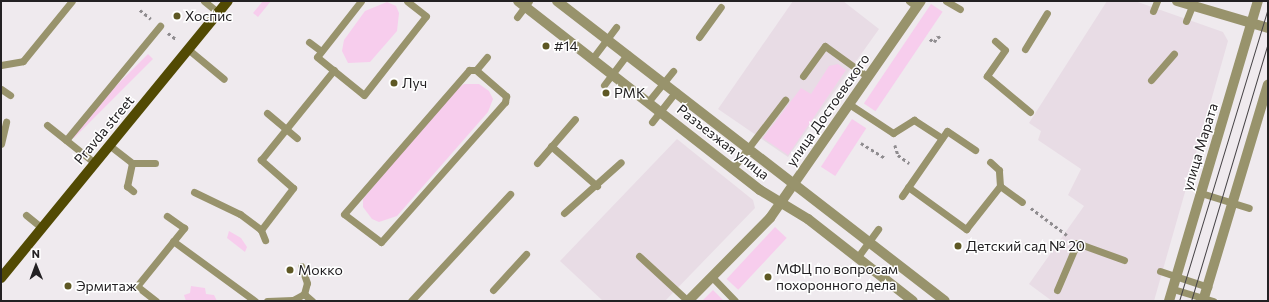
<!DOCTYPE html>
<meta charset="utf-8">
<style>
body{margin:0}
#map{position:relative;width:1269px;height:302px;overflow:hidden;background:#efeaee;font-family:Commissioner,sans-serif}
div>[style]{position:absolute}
.built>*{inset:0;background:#e8dce5}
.green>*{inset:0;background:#f7cded;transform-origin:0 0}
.path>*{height:2.5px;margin-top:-1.25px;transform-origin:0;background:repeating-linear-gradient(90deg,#8f8c8f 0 3px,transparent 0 6px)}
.service>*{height:7px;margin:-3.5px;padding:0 3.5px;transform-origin:3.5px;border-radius:3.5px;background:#98936c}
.minor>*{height:10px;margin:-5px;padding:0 5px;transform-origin:5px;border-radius:5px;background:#98936c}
.tertiary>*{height:10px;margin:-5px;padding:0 5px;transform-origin:5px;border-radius:5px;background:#98936c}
.primary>*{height:10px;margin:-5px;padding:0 5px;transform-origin:5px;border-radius:5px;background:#524a03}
.tram>*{height:1px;margin:-0.5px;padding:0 0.5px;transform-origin:0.5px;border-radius:0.5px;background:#464346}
.dots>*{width:11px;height:11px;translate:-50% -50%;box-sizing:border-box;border:2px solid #fff;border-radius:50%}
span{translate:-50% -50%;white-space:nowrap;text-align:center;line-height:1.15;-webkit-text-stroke:3px #fff;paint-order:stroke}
.poi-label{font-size:14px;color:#232123}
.left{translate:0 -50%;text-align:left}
.street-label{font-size:14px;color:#232123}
.frame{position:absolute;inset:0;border:2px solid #232123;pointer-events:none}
.north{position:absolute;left:16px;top:246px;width:40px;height:40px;-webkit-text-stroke:3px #fff;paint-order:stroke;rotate:359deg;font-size:11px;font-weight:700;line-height:16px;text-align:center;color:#232123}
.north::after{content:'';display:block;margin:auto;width:14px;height:18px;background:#232123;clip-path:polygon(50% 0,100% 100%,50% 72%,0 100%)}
</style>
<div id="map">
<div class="built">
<div style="clip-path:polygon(793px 1px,843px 1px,879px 29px,788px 157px,718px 109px)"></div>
<div style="clip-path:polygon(1107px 1px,1135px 1px,1223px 32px,1228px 41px,1154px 301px,1052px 301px,1029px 284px,1084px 206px,1068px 195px,1081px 169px,1038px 140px,1041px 131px,1029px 123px)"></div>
<div style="clip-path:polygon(677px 139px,753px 200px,755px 208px,665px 301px,603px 301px,560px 261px)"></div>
</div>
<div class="green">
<div style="clip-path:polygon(263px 1px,271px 1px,258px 17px,253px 13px)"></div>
<div style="clip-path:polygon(387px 2px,396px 6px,399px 13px,397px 31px,370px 62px,348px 63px,342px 51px,344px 40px,365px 11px)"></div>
<div style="left:931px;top:4px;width:14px;height:120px;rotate:34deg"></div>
<div style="left:148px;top:54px;width:7px;height:112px;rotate:45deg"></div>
<div style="clip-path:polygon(838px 64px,846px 70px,788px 155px,763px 138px,801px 88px,811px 94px,829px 66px)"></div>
<div style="clip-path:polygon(464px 84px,479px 84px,489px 91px,493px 99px,488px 112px,397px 216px,379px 222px,372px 219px,363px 207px,363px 199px,451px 94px)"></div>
<div style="left:852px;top:119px;width:17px;height:57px;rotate:33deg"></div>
<div style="left:775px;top:227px;width:16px;height:71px;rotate:43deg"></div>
<div style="clip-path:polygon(229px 231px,241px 238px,247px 247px,245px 252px,227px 238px)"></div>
<div style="clip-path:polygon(191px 286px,205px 288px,206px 294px,214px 295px,217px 301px,186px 301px,184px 295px,190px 293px)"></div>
<div style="clip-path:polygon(713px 290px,724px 301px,702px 301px)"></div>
</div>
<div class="path">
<div style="left:140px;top:10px;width:14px;rotate:39deg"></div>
<div style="left:168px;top:33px;width:10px;rotate:37deg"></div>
<div style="left:930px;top:39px;width:5px;rotate:37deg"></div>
<div style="left:934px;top:42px;width:7px;rotate:-56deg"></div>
<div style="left:938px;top:36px;width:3px;rotate:45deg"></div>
<div style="left:861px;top:143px;width:28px;rotate:32deg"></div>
<div style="left:895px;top:145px;width:10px;rotate:73deg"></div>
<div style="left:898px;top:155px;width:14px;rotate:36deg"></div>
<div style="left:1031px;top:208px;width:45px;rotate:36.9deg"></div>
</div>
<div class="service">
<div style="left:204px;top:1px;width:19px;rotate:39deg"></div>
<div style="left:361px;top:1px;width:71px;rotate:128.2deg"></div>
<div style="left:317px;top:57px;width:60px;rotate:39deg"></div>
<div style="left:364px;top:95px;width:100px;rotate:-51.9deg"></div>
<div style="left:426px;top:16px;width:24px;rotate:-142deg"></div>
<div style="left:909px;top:1px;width:10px;rotate:37deg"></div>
<div style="left:946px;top:1px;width:16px;rotate:30deg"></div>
<div style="left:1153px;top:11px;width:11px;rotate:-68deg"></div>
<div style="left:517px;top:17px;width:20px;rotate:-53deg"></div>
<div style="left:1186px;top:21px;width:16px;rotate:-68deg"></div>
<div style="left:699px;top:37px;width:37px;rotate:-54deg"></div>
<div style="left:995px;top:41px;width:13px;rotate:42deg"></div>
<div style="left:1005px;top:50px;width:32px;rotate:125deg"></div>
<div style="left:987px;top:76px;width:56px;rotate:39.9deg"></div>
<div style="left:309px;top:42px;width:15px;rotate:37deg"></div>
<div style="left:1025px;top:49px;width:42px;rotate:-58.6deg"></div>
<div style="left:189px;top:50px;width:45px;rotate:39.6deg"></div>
<div style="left:592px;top:59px;width:40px;rotate:-53deg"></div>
<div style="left:1px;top:65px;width:22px;rotate:-10deg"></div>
<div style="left:23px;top:61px;width:77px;rotate:-50.8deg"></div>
<div style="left:476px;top:70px;width:40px;rotate:41deg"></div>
<div style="left:506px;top:96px;width:6px;rotate:99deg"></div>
<div style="left:505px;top:102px;width:187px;rotate:131.5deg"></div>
<div style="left:381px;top:242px;width:46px;rotate:-142.9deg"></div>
<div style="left:344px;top:214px;width:191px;rotate:-49deg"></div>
<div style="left:469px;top:70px;width:7px"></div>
<div style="left:476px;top:70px;width:17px;rotate:-50deg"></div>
<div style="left:803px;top:76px;width:37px;rotate:-54deg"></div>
<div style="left:825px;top:46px;width:53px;rotate:35.8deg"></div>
<div style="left:1151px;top:80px;width:35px;rotate:-49deg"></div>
<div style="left:604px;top:85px;width:39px;rotate:-53deg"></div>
<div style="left:1px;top:89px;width:11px;rotate:34deg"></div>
<div style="left:648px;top:102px;width:40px;rotate:-51deg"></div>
<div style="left:849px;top:104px;width:53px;rotate:33.4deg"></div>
<div style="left:893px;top:133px;width:25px;rotate:-32deg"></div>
<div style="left:914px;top:120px;width:33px;rotate:33deg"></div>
<div style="left:267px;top:113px;width:39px;rotate:40deg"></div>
<div style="left:652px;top:122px;width:39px;rotate:-52deg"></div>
<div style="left:47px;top:125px;width:61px;rotate:38.4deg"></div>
<div style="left:66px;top:140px;width:148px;rotate:-50.5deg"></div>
<div style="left:1px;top:144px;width:23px;rotate:-77deg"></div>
<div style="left:109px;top:145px;width:29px;rotate:38deg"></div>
<div style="left:132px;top:163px;width:23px"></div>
<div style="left:551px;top:146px;width:61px;rotate:41deg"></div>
<div style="left:132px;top:163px;width:24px;rotate:102deg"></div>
<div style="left:127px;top:186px;width:8px;rotate:40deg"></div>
<div style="left:537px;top:163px;width:58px;rotate:-49.2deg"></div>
<div style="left:733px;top:168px;width:86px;rotate:-52.6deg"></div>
<div style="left:1000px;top:186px;width:27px;rotate:36deg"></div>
<div style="left:908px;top:187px;width:72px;rotate:35.9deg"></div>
<div style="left:966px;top:229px;width:55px;rotate:-51.7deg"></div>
<div style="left:1000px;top:186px;width:16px;rotate:-94deg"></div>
<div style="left:999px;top:170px;width:12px;rotate:-138deg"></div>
<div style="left:194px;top:192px;width:51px;rotate:25.6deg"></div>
<div style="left:240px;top:214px;width:26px;rotate:37deg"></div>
<div style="left:261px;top:230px;width:11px;rotate:68deg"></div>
<div style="left:1201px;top:193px;width:50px;rotate:17.4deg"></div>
<div style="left:902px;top:196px;width:79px;rotate:-55.3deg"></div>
<div style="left:947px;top:131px;width:34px;rotate:34deg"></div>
<div style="left:564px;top:213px;width:76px;rotate:-41.8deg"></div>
<div style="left:26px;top:215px;width:21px;rotate:39deg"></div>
<div style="left:261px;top:230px;width:53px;rotate:-52.7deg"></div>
<div style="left:293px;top:188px;width:43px;rotate:-138.8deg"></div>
<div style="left:261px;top:160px;width:116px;rotate:-51deg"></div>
<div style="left:173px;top:241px;width:102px;rotate:36.2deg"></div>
<div style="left:639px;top:256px;width:67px;rotate:42.6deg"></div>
<div style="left:857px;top:258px;width:36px;rotate:-54deg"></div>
<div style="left:1160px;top:271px;width:51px;rotate:18.4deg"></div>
<div style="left:712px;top:277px;width:33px;rotate:46deg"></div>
<div style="left:1173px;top:289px;width:42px;rotate:16.7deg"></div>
<div style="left:493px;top:290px;width:49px;rotate:-47.5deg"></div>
<div style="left:1057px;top:290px;width:51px;rotate:-66.9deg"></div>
<div style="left:1077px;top:243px;width:50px;rotate:19.9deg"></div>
<div style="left:304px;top:294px;width:11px;rotate:41deg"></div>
<div style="left:156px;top:301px;width:24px;rotate:-142deg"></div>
<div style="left:137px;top:286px;width:75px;rotate:-51deg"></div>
<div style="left:184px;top:228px;width:21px;rotate:-145deg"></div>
<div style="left:267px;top:301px;width:26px;rotate:-2deg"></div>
<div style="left:293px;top:300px;width:13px;rotate:-29deg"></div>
<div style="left:304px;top:294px;width:11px;rotate:-75deg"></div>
<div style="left:307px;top:283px;width:18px;rotate:-109deg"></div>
<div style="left:411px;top:301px;width:146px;rotate:-47.2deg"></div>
</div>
<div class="minor">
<div style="left:1177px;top:1px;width:95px;rotate:16.5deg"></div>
<div style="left:688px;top:301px;width:117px;rotate:-45.3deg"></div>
<div style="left:770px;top:218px;width:264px;rotate:-55.2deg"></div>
</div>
<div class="tertiary">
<div style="left:518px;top:1px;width:307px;rotate:38deg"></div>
<div style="left:760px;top:190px;width:56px;rotate:31.1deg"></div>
<div style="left:808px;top:219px;width:133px;rotate:38deg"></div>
<div style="left:557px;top:1px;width:490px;rotate:37.7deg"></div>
<div style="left:1169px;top:301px;width:313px;rotate:-73.5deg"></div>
<div style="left:1203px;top:301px;width:226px;rotate:-73.3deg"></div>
</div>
<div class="primary">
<div style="left:1px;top:278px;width:358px;rotate:-50.7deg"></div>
</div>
<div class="tram">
<div style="left:1179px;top:301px;width:306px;rotate:-73.1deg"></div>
<div style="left:1191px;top:301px;width:270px;rotate:-73.4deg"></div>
</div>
<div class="dots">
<div style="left:177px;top:16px;background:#5e5824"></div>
<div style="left:546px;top:46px;background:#5e5824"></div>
<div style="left:394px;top:83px;background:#5e5824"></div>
<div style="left:606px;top:93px;background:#5e5824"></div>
<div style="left:958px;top:246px;background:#5e5824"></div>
<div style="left:290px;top:270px;background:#5e5824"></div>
<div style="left:768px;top:277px;background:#5e5824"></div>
<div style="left:68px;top:286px;background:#5e5824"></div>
</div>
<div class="poi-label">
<span class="left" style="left:185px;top:16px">Хоспис</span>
<span class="left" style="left:554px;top:46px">#14</span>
<span class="left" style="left:402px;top:83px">Луч</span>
<span class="left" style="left:614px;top:93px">РМК</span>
<span class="left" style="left:966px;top:246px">Детский сад № 20</span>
<span class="left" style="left:776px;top:277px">МФЦ по вопросам<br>похоронного дела</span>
<span class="left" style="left:298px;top:270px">Мокко</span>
<span class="left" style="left:76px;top:286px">Эрмитаж</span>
</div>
<div class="street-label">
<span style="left:828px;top:110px;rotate:-55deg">улица Достоевского</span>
<span style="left:104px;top:130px;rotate:-50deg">Pravda street</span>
<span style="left:723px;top:142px;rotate:38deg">Разъезжая улица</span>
<span style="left:1200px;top:147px;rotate:-73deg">улица Марата</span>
</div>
<div class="frame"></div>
<div class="north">N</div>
</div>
